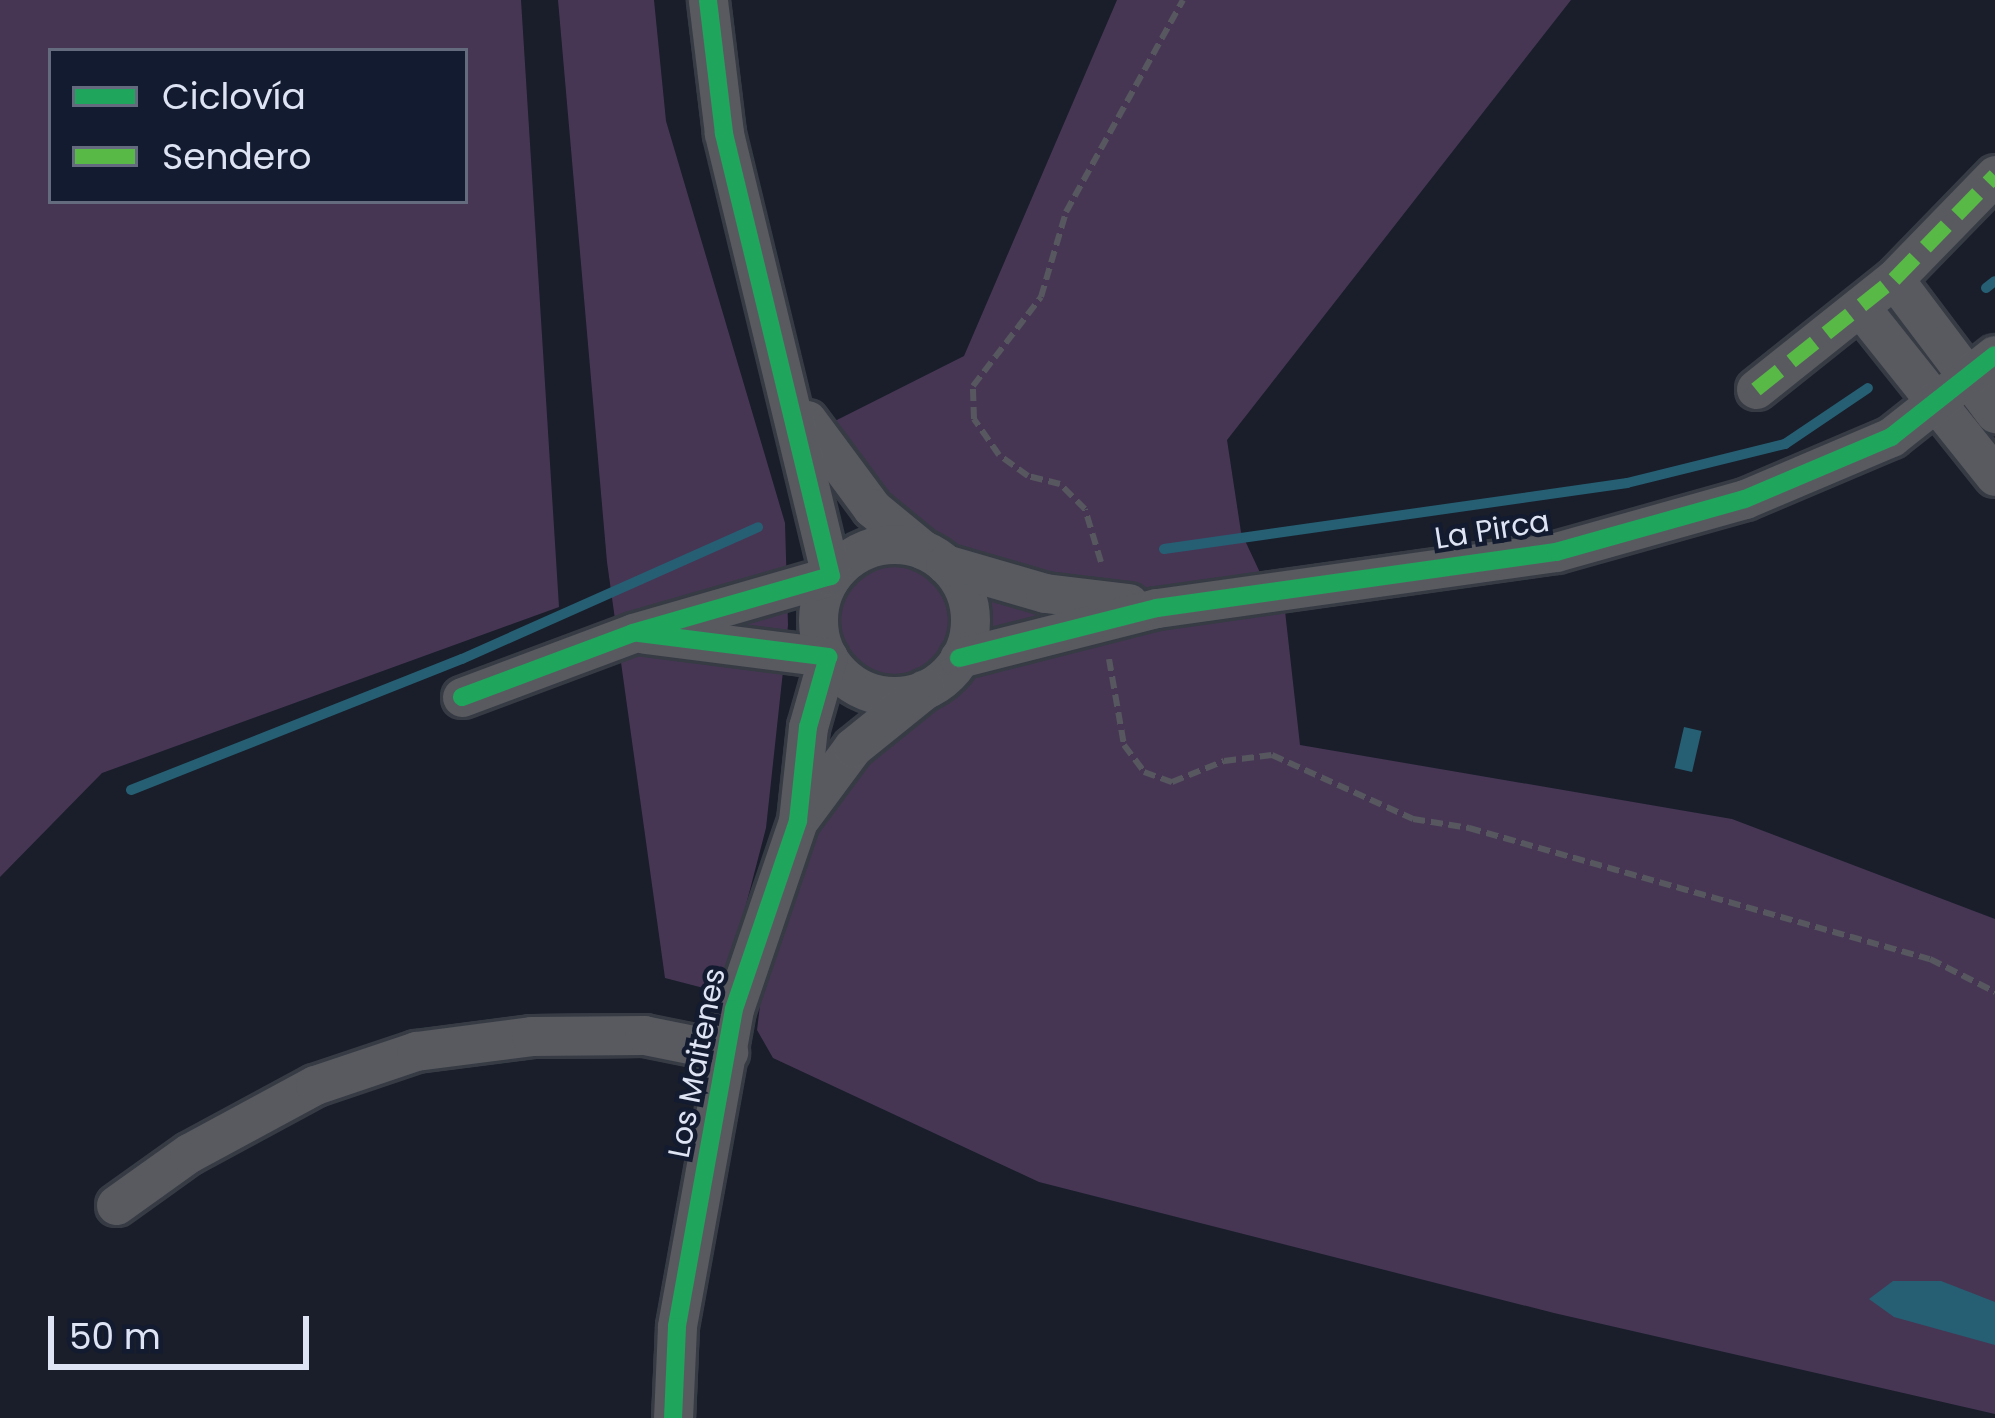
<!DOCTYPE html>
<meta charset="utf-8">
<style>
body{margin:0}
#map{position:relative;width:1995px;height:1418px;overflow:hidden;background:#191e2a;font-family:Poppins,sans-serif}
div>[style]{position:absolute}
.green>*{inset:0;background:#463654}
.round{border-radius:50%}
.water>*{inset:0;background:#265f73;transform-origin:0 0}
.stream>*{height:10px;margin:-5px;padding:0 5px;transform-origin:5px;border-radius:5px;background:#265f73}
.path>*{height:6px;margin-top:-3px;transform-origin:0;background:repeating-linear-gradient(90deg,#56575f 0 12px,transparent 0 18px)}
.roads{filter:drop-shadow(3px 0 #363b44) drop-shadow(-3px 0 #363b44) drop-shadow(0 3px #363b44) drop-shadow(0 -3px #363b44)}
.street>*{height:39px;margin:-19.5px;padding:0 19.5px;transform-origin:19.5px;border-radius:19.5px;background:#595a60}
.street>.ring{margin:-19.5px;padding:0;box-sizing:content-box;background:none;border:39px solid #595a60;border-radius:50%}
.quiet>*{height:15px;margin-top:-7.5px;transform-origin:0;background:repeating-linear-gradient(90deg,#58b947 0 30px,transparent 0 45px)}
.cycleway>*{height:18px;margin:-9px;padding:0 9px;transform-origin:9px;border-radius:9px;background:#20a55d}
span{translate:-50% -50%;white-space:nowrap;text-align:center;line-height:1.15;-webkit-text-stroke:9px #131b30;paint-order:stroke}
.street-label{font-size:30px;color:#dee4f3}
.legend{position:absolute;left:48px;top:48px;width:420px;height:156px;box-sizing:border-box;background:#131b30;border:3px solid #646b7e;margin:0;padding:15px 21px;list-style:none;font-size:36px;color:#dee4f3}
.legend li{display:flex;align-items:center;gap:24px;height:60px}
.legend b{width:60px;border:3px solid #646b7e}
.scale{position:absolute;left:48px;top:1316px;width:261px;height:54px;box-sizing:border-box;border:6px solid #dee4f3;border-top:0;padding-left:15px;font-size:36px;line-height:42px;white-space:nowrap;color:#dee4f3;-webkit-text-stroke:9px #131b30;paint-order:stroke}
</style>
<div id="map">
<div class="green">
<div style="clip-path:polygon(evenodd,0 0,521px 0,559px 607px,102px 773px,0 877px,0 0,51px 51px,465px 51px,465px 201px,51px 201px,51px 51px)"></div>
<div style="clip-path:polygon(558px 0,654px 0,666px 121px,785px 523px,788px 625px,766px 828px,723px 993px,665px 978px,607px 562px)"></div>
<div style="clip-path:polygon(1117px 0,1571px 0,1227px 440px,1241px 532px,1278px 611px,1285px 611px,1300px 745px,1732px 819px,1995px 919px,1995px 1414px,1554px 1313px,1039px 1182px,773px 1058px,757px 1030px,764px 973px,782px 905px,819px 821px,874px 744px,958px 680px,980px 632px,957px 557px,893px 507px,827px 425px,964px 356px)"></div>
<div class="round" style="left:826px;top:553px;width:134px;height:134px"></div>
</div>
<div class="water">
<div style="left:1684px;top:727px;width:18px;height:42px;rotate:13deg"></div>
<div style="clip-path:polygon(1893px 1281px,1941px 1281px,1995px 1302px,1995px 1345px,1894px 1317px,1869px 1299px)"></div>
</div>
<div class="stream">
<div style="left:1986px;top:288px;width:11px;rotate:-38deg"></div>
<div style="left:1164px;top:549px;width:468px;rotate:-8.1deg"></div>
<div style="left:1627px;top:483px;width:163px;rotate:-13.9deg"></div>
<div style="left:1785px;top:444px;width:100px;rotate:-34deg"></div>
<div style="left:131px;top:790px;width:356px;rotate:-21.6deg"></div>
<div style="left:462px;top:659px;width:324px;rotate:-24deg"></div>
</div>
<div class="path">
<div style="left:1101px;top:562px;width:55px;rotate:-106.8deg"></div>
<div style="left:1085px;top:509px;width:35px;rotate:-135deg"></div>
<div style="left:1060px;top:484px;width:33px;rotate:-166deg"></div>
<div style="left:1028px;top:476px;width:36px;rotate:-144deg"></div>
<div style="left:999px;top:455px;width:44px;rotate:-124.8deg"></div>
<div style="left:974px;top:419px;width:33px;rotate:-92deg"></div>
<div style="left:973px;top:386px;width:112px;rotate:-52.6deg"></div>
<div style="left:1041px;top:297px;width:89px;rotate:-73.6deg"></div>
<div style="left:1066px;top:212px;width:242px;rotate:-61.1deg"></div>
<div style="left:1109px;top:659px;width:87px;rotate:80.1deg"></div>
<div style="left:1124px;top:745px;width:34px;rotate:53deg"></div>
<div style="left:1144px;top:772px;width:30px;rotate:20deg"></div>
<div style="left:1172px;top:782px;width:56px;rotate:-22deg"></div>
<div style="left:1224px;top:761px;width:48px;rotate:-7.1deg"></div>
<div style="left:1272px;top:755px;width:155px;rotate:24.4deg"></div>
<div style="left:1413px;top:819px;width:57px;rotate:9.1deg"></div>
<div style="left:1469px;top:828px;width:479px;rotate:15.9deg"></div>
<div style="left:1930px;top:959px;width:73px;rotate:26.9deg"></div>
</div>
<div class="roads">
<div class="street">
<div style="left:1894px;top:279px;width:168px;rotate:53deg"></div>
<div style="left:1860px;top:307px;width:216px;rotate:51.4deg"></div>
<div style="left:1756px;top:389px;width:176px;rotate:-38.6deg"></div>
<div style="left:1894px;top:279px;width:145px;rotate:-45.8deg"></div>
<div style="left:807px;top:420px;width:109px;rotate:53.5deg"></div>
<div style="left:872px;top:508px;width:65px;rotate:39.4deg"></div>
<div class="ring" style="left:818px;top:544px;width:113px;height:113px"></div>
<div style="left:945px;top:564px;width:104px;rotate:16.2deg"></div>
<div style="left:1045px;top:593px;width:84px;rotate:6.9deg"></div>
<div style="left:645px;top:634px;width:184px;rotate:7.2deg"></div>
<div style="left:828px;top:657px;width:73px;rotate:105.9deg"></div>
<div style="left:808px;top:727px;width:95px;rotate:96.1deg"></div>
<div style="left:798px;top:821px;width:199px;rotate:108.8deg"></div>
<div style="left:734px;top:1009px;width:323px;rotate:100.2deg"></div>
<div style="left:677px;top:1327px;width:91px;rotate:92.5deg"></div>
<div style="left:959px;top:658px;width:204px;rotate:-14.2deg"></div>
<div style="left:1157px;top:608px;width:403px;rotate:-8deg"></div>
<div style="left:1556px;top:552px;width:196px;rotate:-15.7deg"></div>
<div style="left:1745px;top:499px;width:159px;rotate:-23deg"></div>
<div style="left:1891px;top:437px;width:132px;rotate:-38.3deg"></div>
<div style="left:462px;top:697px;width:183px;rotate:-20.5deg"></div>
<div style="left:633px;top:633px;width:206px;rotate:-16.1deg"></div>
<div style="left:831px;top:576px;width:456px;rotate:-103.6deg"></div>
<div style="left:724px;top:133px;width:134px;rotate:-96.9deg"></div>
<div style="left:801px;top:817px;width:87px;rotate:-53.4deg"></div>
<div style="left:853px;top:747px;width:92px;rotate:-38.9deg"></div>
<div style="left:116px;top:1205px;width:90px;rotate:-35.5deg"></div>
<div style="left:189px;top:1153px;width:143px;rotate:-28.4deg"></div>
<div style="left:315px;top:1085px;width:107px;rotate:-18.6deg"></div>
<div style="left:416px;top:1051px;width:116px;rotate:-7.4deg"></div>
<div style="left:531px;top:1036px;width:113px;rotate:-0.5deg"></div>
<div style="left:644px;top:1035px;width:86px;rotate:11.4deg"></div>
</div>
</div>
<div class="quiet">
<div style="left:1756px;top:389px;width:176px;rotate:-38.6deg"></div>
<div style="left:1894px;top:279px;width:145px;rotate:-45.8deg"></div>
</div>
<div class="cycleway">
<div style="left:639px;top:633px;width:191px;rotate:7.2deg"></div>
<div style="left:828px;top:657px;width:73px;rotate:105.9deg"></div>
<div style="left:808px;top:727px;width:95px;rotate:96.1deg"></div>
<div style="left:798px;top:821px;width:199px;rotate:108.8deg"></div>
<div style="left:734px;top:1009px;width:323px;rotate:100.2deg"></div>
<div style="left:677px;top:1327px;width:91px;rotate:92.5deg"></div>
<div style="left:959px;top:658px;width:204px;rotate:-14.2deg"></div>
<div style="left:1157px;top:608px;width:403px;rotate:-8deg"></div>
<div style="left:1556px;top:552px;width:196px;rotate:-15.7deg"></div>
<div style="left:1745px;top:499px;width:159px;rotate:-23deg"></div>
<div style="left:1891px;top:437px;width:132px;rotate:-38.3deg"></div>
<div style="left:462px;top:697px;width:183px;rotate:-20.5deg"></div>
<div style="left:633px;top:633px;width:206px;rotate:-16.1deg"></div>
<div style="left:831px;top:576px;width:456px;rotate:-103.6deg"></div>
<div style="left:724px;top:133px;width:134px;rotate:-96.9deg"></div>
</div>
<div class="street-label">
<span style="left:1492px;top:530px;rotate:-9deg">La Pirca</span>
<span style="left:697px;top:1063px;rotate:-79deg">Los Maitenes</span>
</div>
<ul class="legend">
<li><b style="height:15px;background:#20a55d"></b>Ciclovía</li>
<li><b style="height:15px;background:#58b947"></b>Sendero</li>
</ul>
<div class="scale">50 m</div>
</div>
